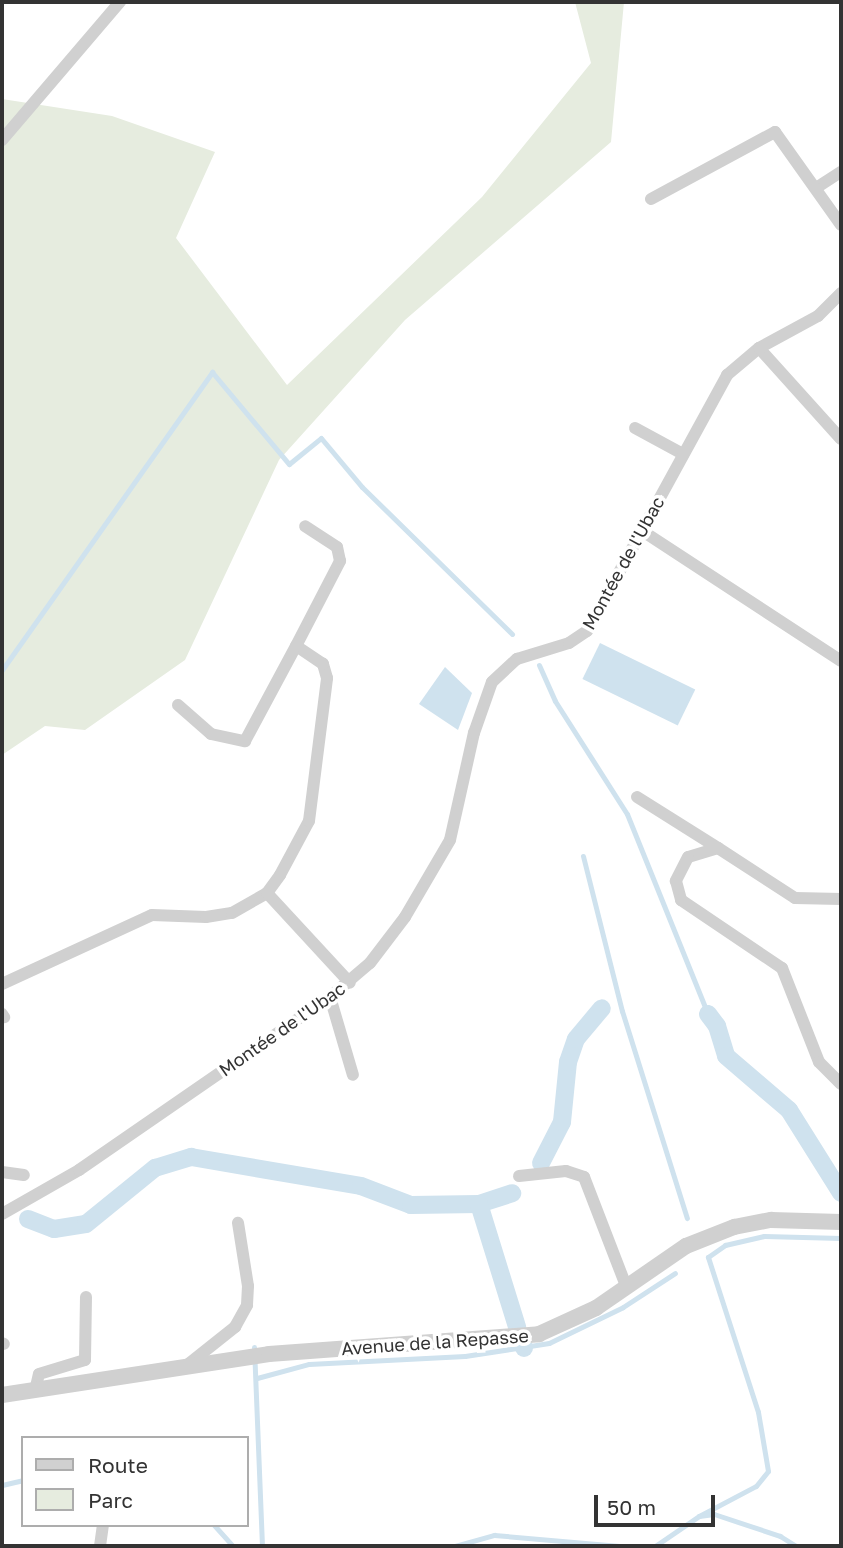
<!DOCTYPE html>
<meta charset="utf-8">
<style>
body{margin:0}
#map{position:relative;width:843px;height:1548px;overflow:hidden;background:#fff;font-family:"Golos Text",sans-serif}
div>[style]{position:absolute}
.green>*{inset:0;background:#e6ecdf}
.water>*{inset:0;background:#cfe2ee;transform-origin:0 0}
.stream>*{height:5px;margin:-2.5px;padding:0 2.5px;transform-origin:2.5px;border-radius:2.5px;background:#cfe2ee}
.canal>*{height:18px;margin:-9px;padding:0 9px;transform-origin:9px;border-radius:9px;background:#cfe2ee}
.minor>*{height:12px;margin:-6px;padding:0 6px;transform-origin:6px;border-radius:6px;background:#d0d0d0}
.tertiary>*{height:16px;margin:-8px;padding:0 8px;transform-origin:8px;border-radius:8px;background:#d0d0d0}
span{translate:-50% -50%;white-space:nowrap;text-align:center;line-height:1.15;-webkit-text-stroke:7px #fff;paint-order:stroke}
.street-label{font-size:18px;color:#333}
.frame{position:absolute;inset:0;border:4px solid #333;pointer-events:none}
.legend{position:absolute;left:21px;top:1436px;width:228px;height:91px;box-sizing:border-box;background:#fff;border:2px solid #adadad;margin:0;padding:9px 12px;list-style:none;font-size:21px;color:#333}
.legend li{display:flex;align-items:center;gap:14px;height:35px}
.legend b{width:35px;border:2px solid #adadad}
.scale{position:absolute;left:594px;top:1495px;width:121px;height:32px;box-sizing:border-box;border:4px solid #333;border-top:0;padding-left:9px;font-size:21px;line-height:24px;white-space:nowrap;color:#333;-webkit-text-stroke:5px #fff;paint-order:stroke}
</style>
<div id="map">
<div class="green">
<div style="clip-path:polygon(575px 2px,624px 2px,611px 142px,405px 320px,279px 460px,185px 660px,85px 730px,45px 726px,2px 755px,2px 99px,112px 116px,215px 152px,176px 238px,287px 385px,482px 197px,591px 63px)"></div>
</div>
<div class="water">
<div style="left:600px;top:643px;width:106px;height:40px;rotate:26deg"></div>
<div style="clip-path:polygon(445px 667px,472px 693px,458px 730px,419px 704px)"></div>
</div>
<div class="stream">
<div style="left:539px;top:665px;width:39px;rotate:66deg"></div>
<div style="left:555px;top:701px;width:134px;rotate:57.5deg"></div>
<div style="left:627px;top:814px;width:216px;rotate:68deg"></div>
<div style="left:2px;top:670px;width:365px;rotate:-54.8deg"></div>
<div style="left:212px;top:372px;width:120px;rotate:50.1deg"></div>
<div style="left:289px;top:464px;width:41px;rotate:-39.1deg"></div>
<div style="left:321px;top:438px;width:64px;rotate:50.1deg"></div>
<div style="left:362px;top:487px;width:210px;rotate:44.4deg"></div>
<div style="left:583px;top:856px;width:160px;rotate:75.9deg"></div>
<div style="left:622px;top:1011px;width:217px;rotate:72.6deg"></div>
<div style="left:254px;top:1347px;width:199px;rotate:87.7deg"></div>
<div style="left:257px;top:1378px;width:54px;rotate:-15.1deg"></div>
<div style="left:309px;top:1364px;width:156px;rotate:-2.9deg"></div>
<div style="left:465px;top:1356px;width:85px;rotate:-8.8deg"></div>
<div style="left:549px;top:1343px;width:82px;rotate:-25.9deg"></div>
<div style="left:623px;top:1307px;width:62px;rotate:-33.2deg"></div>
<div style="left:2px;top:1485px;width:22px;rotate:-13deg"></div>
<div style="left:699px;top:1516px;width:64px;rotate:-27.8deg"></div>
<div style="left:756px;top:1486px;width:19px;rotate:-51deg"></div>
<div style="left:768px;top:1471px;width:60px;rotate:-99.6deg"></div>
<div style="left:758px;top:1412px;width:163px;rotate:-107.9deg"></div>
<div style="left:708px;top:1257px;width:21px;rotate:-35deg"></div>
<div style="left:725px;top:1245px;width:40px;rotate:-13deg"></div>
<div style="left:764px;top:1236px;width:77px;rotate:1.5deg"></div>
<div style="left:214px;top:1525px;width:28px;rotate:48deg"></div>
<div style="left:455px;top:1546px;width:41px;rotate:-15.8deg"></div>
<div style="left:494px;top:1535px;width:126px;rotate:5deg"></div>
<div style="left:655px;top:1546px;width:53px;rotate:-34.3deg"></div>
<div style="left:699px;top:1516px;width:15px;rotate:-8deg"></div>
<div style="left:714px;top:1514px;width:70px;rotate:18.4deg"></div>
<div style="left:780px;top:1536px;width:19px;rotate:32deg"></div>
</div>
<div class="canal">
<div style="left:708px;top:1014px;width:15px;rotate:53deg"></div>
<div style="left:717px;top:1026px;width:31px;rotate:73deg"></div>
<div style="left:726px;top:1056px;width:83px;rotate:40.6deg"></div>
<div style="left:789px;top:1110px;width:98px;rotate:57.9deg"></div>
<div style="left:541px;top:1163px;width:46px;rotate:-62.9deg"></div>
<div style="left:562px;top:1122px;width:60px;rotate:-84.3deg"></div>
<div style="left:568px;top:1062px;width:24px;rotate:-71deg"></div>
<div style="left:576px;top:1039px;width:40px;rotate:-50deg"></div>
<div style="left:479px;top:1204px;width:35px;rotate:-18deg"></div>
<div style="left:28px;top:1219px;width:28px;rotate:21deg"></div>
<div style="left:54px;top:1229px;width:32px;rotate:-9deg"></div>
<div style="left:86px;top:1224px;width:89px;rotate:-39.1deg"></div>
<div style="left:155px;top:1168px;width:38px;rotate:-17deg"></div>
<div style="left:191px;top:1157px;width:172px;rotate:9.7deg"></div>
<div style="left:361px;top:1186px;width:53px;rotate:20.8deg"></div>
<div style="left:411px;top:1205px;width:68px;rotate:-0.8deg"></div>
<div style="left:479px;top:1204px;width:129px;rotate:72.8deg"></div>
<div style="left:524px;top:1347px;width:1px;rotate:90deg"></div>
</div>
<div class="minor">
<div style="left:2px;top:140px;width:182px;rotate:-49.5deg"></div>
<div style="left:816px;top:188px;width:30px;rotate:-33deg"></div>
<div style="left:651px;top:199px;width:141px;rotate:-28.4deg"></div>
<div style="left:775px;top:132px;width:114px;rotate:54.6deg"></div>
<div style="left:759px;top:348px;width:122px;rotate:48deg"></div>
<div style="left:635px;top:428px;width:55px;rotate:28.4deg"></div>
<div style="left:644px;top:532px;width:235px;rotate:33.2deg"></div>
<div style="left:178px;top:705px;width:44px;rotate:41.3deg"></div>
<div style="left:211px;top:734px;width:35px;rotate:12deg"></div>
<div style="left:245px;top:741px;width:108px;rotate:-61.8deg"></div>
<div style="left:637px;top:797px;width:96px;rotate:32.2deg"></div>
<div style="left:267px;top:893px;width:122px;rotate:47.3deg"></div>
<div style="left:841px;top:899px;width:46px;rotate:-178.8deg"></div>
<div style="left:795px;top:898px;width:92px;rotate:-147deg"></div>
<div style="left:718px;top:848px;width:31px;rotate:163deg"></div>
<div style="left:688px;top:857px;width:27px;rotate:117deg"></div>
<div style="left:676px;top:881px;width:20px;rotate:75deg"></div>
<div style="left:681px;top:900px;width:122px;rotate:34deg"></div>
<div style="left:782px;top:968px;width:101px;rotate:68.5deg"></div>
<div style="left:819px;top:1062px;width:31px;rotate:45deg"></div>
<div style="left:2px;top:984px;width:165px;rotate:-24.7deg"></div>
<div style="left:152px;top:915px;width:54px;rotate:2.1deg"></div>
<div style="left:206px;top:917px;width:26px;rotate:-9deg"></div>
<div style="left:232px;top:913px;width:40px;rotate:-29.7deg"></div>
<div style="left:267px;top:893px;width:22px;rotate:-54deg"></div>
<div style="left:280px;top:875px;width:61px;rotate:-61.8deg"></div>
<div style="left:309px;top:821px;width:144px;rotate:-82.8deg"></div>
<div style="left:327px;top:678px;width:15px;rotate:-106deg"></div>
<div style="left:323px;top:664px;width:32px;rotate:-146deg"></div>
<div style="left:296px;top:646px;width:96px;rotate:-62.6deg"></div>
<div style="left:340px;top:561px;width:14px;rotate:-102deg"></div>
<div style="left:337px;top:547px;width:38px;rotate:-147deg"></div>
<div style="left:330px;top:997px;width:81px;rotate:73.6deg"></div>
<div style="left:2px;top:1014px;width:4px;rotate:56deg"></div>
<div style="left:2px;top:1172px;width:22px;rotate:8deg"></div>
<div style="left:519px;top:1176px;width:47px;rotate:-6.1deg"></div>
<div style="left:566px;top:1171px;width:19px;rotate:18deg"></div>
<div style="left:584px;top:1177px;width:117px;rotate:68.9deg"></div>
<div style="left:2px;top:1214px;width:89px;rotate:-29.7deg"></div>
<div style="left:79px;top:1170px;width:305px;rotate:-34.6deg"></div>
<div style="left:330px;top:997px;width:52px;rotate:-40.4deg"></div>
<div style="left:370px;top:963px;width:58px;rotate:-52.7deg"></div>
<div style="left:405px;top:917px;width:89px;rotate:-59.7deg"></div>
<div style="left:450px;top:840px;width:110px;rotate:-77.4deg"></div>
<div style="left:474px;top:733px;width:54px;rotate:-70.6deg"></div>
<div style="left:492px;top:682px;width:34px;rotate:-43deg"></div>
<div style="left:517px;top:659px;width:54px;rotate:-17.1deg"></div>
<div style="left:569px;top:643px;width:22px;rotate:-34deg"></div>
<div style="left:587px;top:631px;width:292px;rotate:-61.3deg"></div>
<div style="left:727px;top:375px;width:42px;rotate:-40.2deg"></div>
<div style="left:759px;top:348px;width:67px;rotate:-28.5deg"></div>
<div style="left:818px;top:316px;width:33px;rotate:-45deg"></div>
<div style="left:2px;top:1343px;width:2px;rotate:27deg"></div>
<div style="left:186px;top:1366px;width:63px;rotate:-38.5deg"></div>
<div style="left:235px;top:1327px;width:25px;rotate:-61deg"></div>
<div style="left:247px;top:1305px;width:19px;rotate:-87deg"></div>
<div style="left:248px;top:1286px;width:64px;rotate:-99deg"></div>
<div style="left:35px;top:1391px;width:17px;rotate:-77deg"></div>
<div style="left:39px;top:1374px;width:48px;rotate:-16.9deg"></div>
<div style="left:85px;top:1360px;width:63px;rotate:-89.1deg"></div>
<div style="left:100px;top:1546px;width:21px;rotate:-82deg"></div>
</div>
<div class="tertiary">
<div style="left:2px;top:1395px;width:270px;rotate:-8.7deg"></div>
<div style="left:269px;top:1354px;width:271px;rotate:-4.2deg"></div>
<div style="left:539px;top:1334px;width:63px;rotate:-24.5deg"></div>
<div style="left:596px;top:1308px;width:109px;rotate:-34.6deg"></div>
<div style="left:686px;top:1246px;width:52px;rotate:-21.6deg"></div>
<div style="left:734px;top:1227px;width:38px;rotate:-11deg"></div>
<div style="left:771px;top:1220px;width:70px;rotate:1.6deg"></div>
</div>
<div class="street-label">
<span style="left:623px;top:563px;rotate:-61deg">Montée de l'Ubac</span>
<span style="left:282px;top:1029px;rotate:-35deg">Montée de l'Ubac</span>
<span style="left:435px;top:1342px;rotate:-4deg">Avenue de la Repasse</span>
</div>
<div class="frame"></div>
<ul class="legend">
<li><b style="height:9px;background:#d0d0d0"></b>Route</li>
<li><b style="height:19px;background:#e6ecdf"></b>Parc</li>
</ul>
<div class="scale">50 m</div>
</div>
